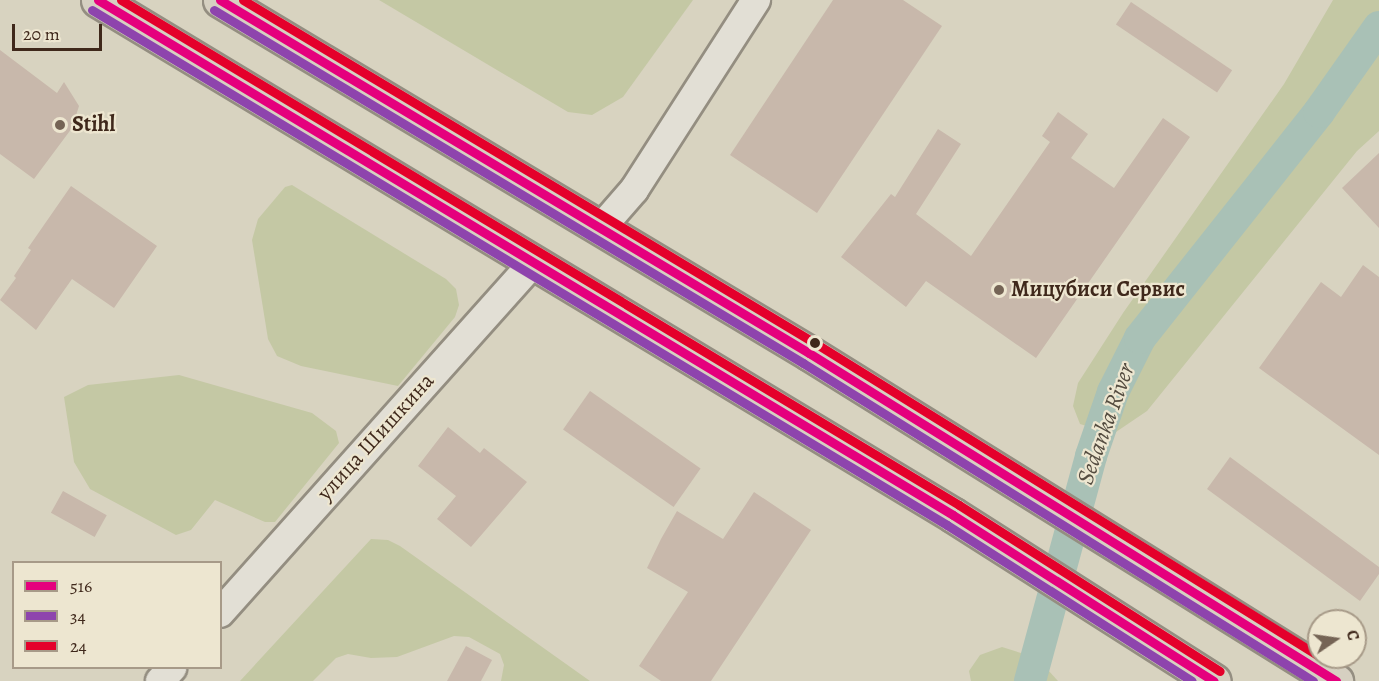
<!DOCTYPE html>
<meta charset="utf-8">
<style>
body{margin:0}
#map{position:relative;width:1379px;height:681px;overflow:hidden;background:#d8d3c0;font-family:Alegreya,serif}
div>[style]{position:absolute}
.green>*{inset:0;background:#c4c8a4}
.canal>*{height:32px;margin:-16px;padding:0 16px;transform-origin:16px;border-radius:16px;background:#a9c1b6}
.building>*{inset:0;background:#c8b8ab;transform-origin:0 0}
.roads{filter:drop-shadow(2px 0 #948e81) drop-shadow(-2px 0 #948e81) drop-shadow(0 2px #948e81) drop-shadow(0 -2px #948e81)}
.street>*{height:28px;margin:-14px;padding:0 14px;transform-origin:14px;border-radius:14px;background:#e2dfd5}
.highway>*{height:33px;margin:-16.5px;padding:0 16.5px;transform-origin:16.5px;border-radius:16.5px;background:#d6d0c1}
.bus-1>*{height:9px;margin:-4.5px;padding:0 4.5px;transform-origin:4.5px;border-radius:4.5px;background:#e5007d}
.bus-2>*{height:9px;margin:-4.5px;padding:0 4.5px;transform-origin:4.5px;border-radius:4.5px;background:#8e44ad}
.bus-3>*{height:9px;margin:-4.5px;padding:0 4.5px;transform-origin:4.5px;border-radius:4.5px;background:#e4002b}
.dots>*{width:16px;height:16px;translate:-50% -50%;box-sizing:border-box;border:3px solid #ede6d0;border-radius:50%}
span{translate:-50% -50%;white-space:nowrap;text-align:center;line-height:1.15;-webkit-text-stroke:4.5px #ede6d0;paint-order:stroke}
.poi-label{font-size:22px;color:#3f281b;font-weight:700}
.left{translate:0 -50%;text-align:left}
.street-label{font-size:22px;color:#3f281b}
.water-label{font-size:24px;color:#544c40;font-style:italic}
.legend{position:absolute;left:12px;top:561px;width:210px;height:108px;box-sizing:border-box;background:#ede6d0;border:2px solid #a79a88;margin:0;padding:8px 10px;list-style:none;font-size:18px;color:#3f281b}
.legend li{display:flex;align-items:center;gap:12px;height:30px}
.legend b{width:30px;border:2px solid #a79a88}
.north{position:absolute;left:1307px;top:609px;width:60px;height:60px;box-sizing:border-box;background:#ede6d0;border:2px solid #a79a88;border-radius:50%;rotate:77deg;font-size:16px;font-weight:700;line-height:24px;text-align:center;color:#3f281b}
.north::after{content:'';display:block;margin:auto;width:21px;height:27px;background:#756455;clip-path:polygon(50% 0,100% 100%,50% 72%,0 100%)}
.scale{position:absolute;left:12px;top:24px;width:90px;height:27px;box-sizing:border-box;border:3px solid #3f281b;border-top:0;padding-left:8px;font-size:18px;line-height:21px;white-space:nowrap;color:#3f281b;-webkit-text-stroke:4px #ede6d0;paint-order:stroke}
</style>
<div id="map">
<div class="green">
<div style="clip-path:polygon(379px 0,693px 0,623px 97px,592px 115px,568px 112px)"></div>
<div style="clip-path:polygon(1333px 0,1379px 0,1379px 131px,1357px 151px,1147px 411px,1113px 434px,1080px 424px,1073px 406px,1078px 383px,1123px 313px,1284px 84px)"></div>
<div style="clip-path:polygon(292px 185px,446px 279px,456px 289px,459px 305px,455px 317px,398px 386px,301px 366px,277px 356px,268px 339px,252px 240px,258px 219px,285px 187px)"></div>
<div style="clip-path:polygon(179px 375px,312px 413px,336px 431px,339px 443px,275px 522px,265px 522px,215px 500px,191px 530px,176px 535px,90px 489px,74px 462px,64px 397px,88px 385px)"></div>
<div style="clip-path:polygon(371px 539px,388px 540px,400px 546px,590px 681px,501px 681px,504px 665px,500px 654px,469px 637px,454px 636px,397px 657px,371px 658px,348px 654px,336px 658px,313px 681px,240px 681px)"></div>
<div style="clip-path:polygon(1002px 647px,1037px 658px,1058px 681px,971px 681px,969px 671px,980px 655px)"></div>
</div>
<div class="canal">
<div style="left:1030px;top:681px;width:233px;rotate:-74.8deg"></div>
<div style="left:1091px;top:456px;width:68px;rotate:-71deg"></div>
<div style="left:1113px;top:392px;width:60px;rotate:-63.4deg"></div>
<div style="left:1140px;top:338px;width:288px;rotate:-51.6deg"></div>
<div style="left:1319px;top:112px;width:104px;rotate:-54.8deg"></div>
</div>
<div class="building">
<div style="clip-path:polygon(833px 0,903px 0,942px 26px,817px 213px,730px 155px)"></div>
<div style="left:1131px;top:2px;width:122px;height:27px;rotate:34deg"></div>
<div style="clip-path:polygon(0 50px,57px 93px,64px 82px,79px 106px,72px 128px,34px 179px,0 154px)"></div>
<div style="clip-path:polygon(1058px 112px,1088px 134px,1071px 158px,1114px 188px,1163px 118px,1190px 137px,1036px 358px,926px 281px,906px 307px,841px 257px,891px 194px,895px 197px,938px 129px,961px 144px,916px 214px,971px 256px,1050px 142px,1042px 136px)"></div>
<div style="clip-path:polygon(1379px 153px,1379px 228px,1342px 188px)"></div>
<div style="clip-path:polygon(71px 186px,157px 246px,114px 308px,72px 279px,36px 330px,0 300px,16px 278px,14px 276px,31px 250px,28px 248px)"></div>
<div style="clip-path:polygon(1363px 265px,1379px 277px,1379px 455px,1259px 368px,1321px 282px,1341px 297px)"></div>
<div style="left:590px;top:391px;width:135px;height:47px;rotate:35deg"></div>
<div style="clip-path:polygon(448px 427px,480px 453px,484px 448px,527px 482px,471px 547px,437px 519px,456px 496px,418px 466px)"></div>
<div style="clip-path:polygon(1230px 457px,1379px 567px,1379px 574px,1360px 601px,1207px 489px)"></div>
<div style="left:63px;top:491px;width:50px;height:25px;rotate:29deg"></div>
<div style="clip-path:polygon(754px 492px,811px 530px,711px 681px,661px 681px,639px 666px,688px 592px,647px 568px,661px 539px,677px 511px,723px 539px)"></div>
<div style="clip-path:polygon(466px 646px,492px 660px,481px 681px,447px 681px)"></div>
</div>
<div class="roads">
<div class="street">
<div style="left:600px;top:229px;width:52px;rotate:-48.9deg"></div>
<div style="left:634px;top:190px;width:226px;rotate:-57.3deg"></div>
<div style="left:220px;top:613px;width:470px;rotate:-48.2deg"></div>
<div style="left:160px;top:681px;width:18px;rotate:-47deg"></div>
</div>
<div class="highway">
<div style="left:98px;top:0;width:998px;rotate:31.06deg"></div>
<div style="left:953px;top:515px;width:309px;rotate:32.5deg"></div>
<div style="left:220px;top:0;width:687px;rotate:30.94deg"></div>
<div style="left:809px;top:353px;width:621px;rotate:31.9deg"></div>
</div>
</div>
<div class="bus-1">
<div style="left:98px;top:0;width:998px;rotate:31.06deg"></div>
<div style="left:953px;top:515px;width:309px;rotate:32.5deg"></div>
<div style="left:220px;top:0;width:687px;rotate:30.94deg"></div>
<div style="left:809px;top:353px;width:621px;rotate:31.9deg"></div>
</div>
<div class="bus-2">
<div style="left:92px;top:10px;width:998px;rotate:31.06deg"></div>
<div style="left:947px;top:525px;width:290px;rotate:32.5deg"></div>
<div style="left:214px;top:10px;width:687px;rotate:30.94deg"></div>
<div style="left:803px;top:363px;width:601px;rotate:31.94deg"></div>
</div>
<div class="bus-3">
<div style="left:121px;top:0;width:978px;rotate:31.07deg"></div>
<div style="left:959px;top:505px;width:309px;rotate:32.5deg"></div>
<div style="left:243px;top:0;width:667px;rotate:30.95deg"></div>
<div style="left:815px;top:343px;width:593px;rotate:31.84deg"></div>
</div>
<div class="dots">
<div style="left:60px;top:125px;background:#756455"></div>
<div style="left:999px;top:290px;background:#756455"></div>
<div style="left:815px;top:343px;background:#3f281b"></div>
</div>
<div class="poi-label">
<span class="left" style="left:72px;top:125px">Stihl</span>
<span class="left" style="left:1011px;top:290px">Мицубиси Сервис</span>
</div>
<div class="street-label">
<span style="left:376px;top:437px;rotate:-48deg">улица Шишкина</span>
</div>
<div class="water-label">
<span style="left:1106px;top:424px;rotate:-70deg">Sedanka River</span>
</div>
<ul class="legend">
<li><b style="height:8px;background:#e5007d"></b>516</li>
<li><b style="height:8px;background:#8e44ad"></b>34</li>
<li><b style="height:8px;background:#e4002b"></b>24</li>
</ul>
<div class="north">С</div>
<div class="scale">20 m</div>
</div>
